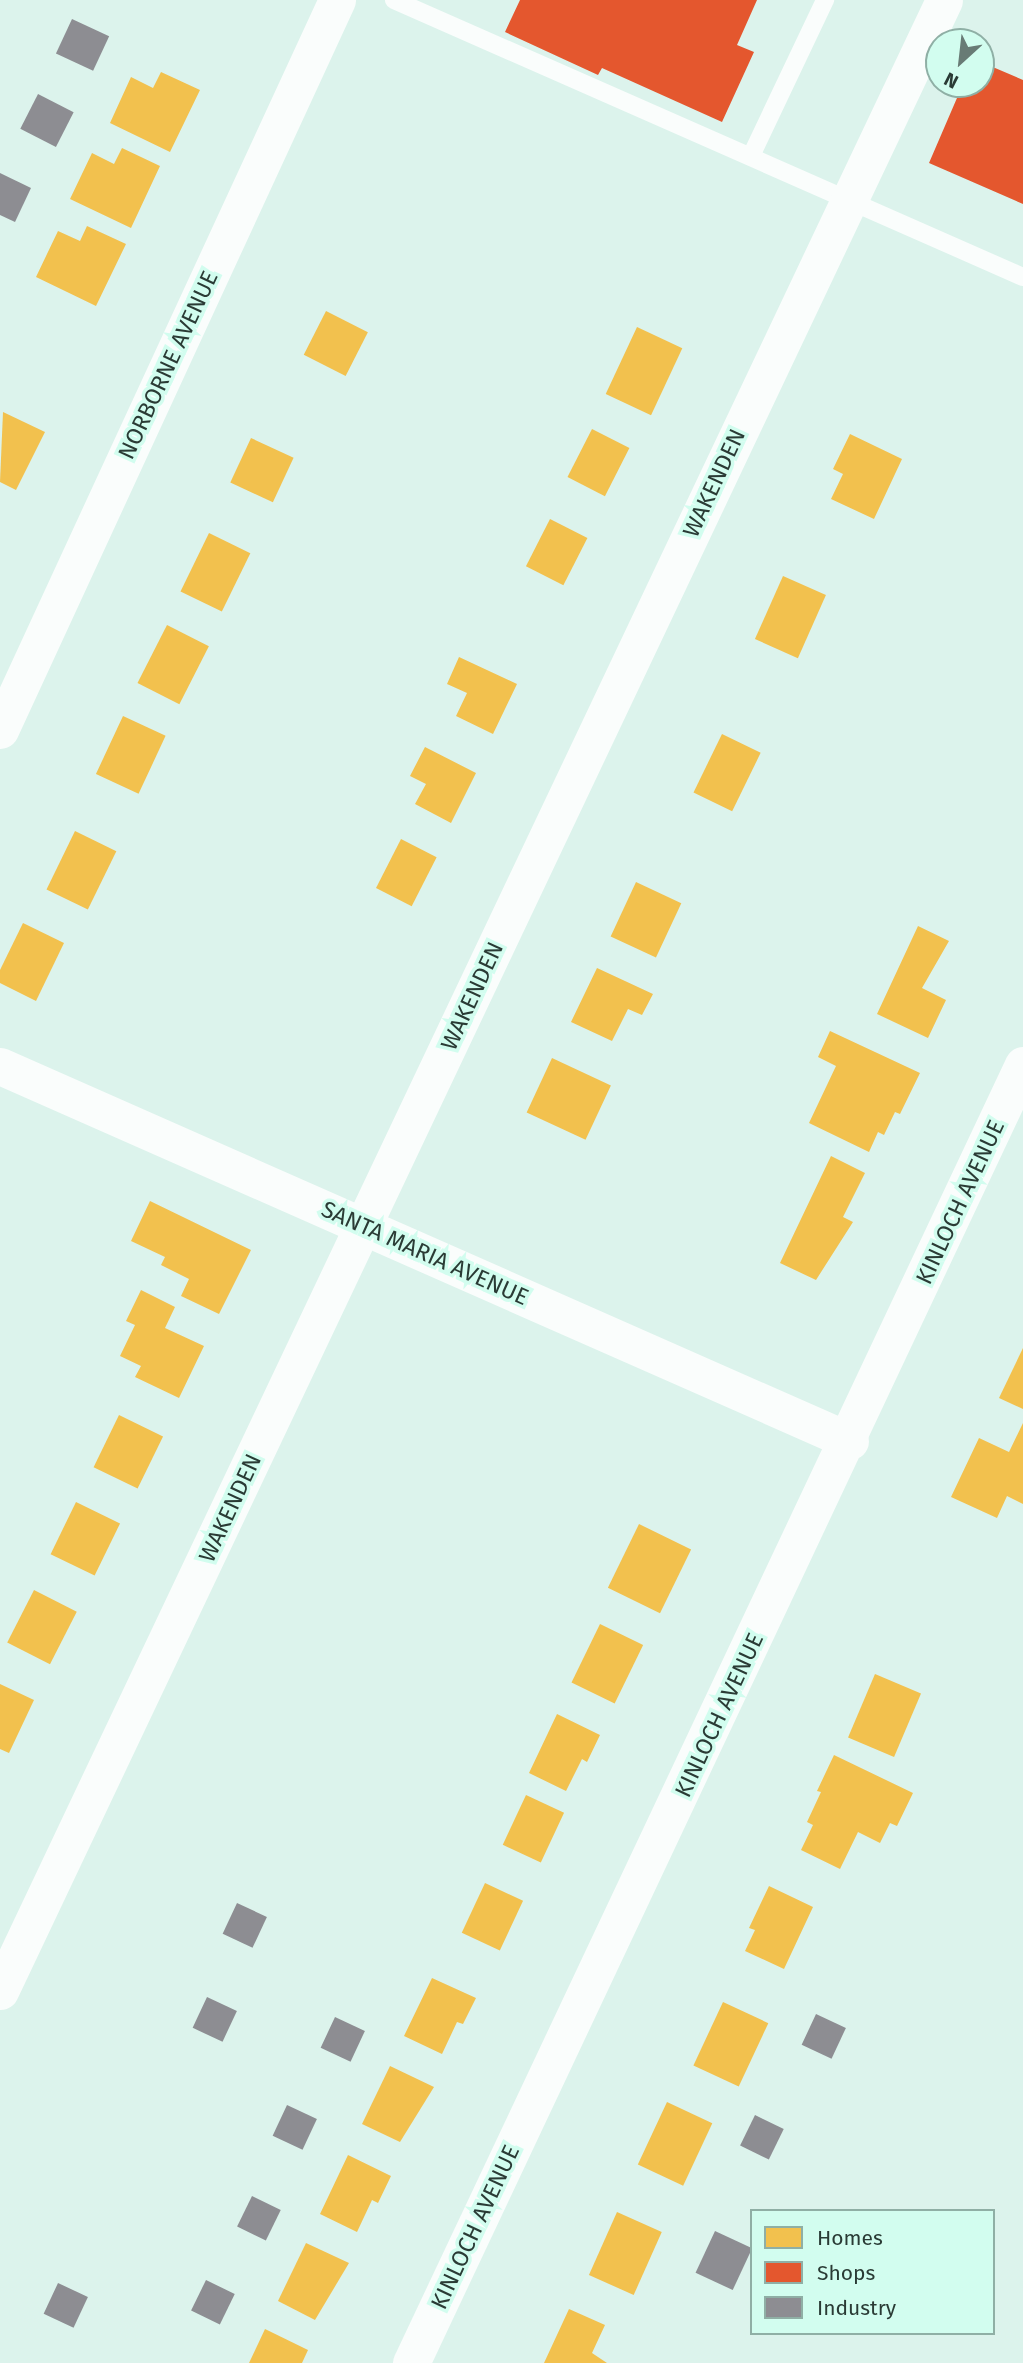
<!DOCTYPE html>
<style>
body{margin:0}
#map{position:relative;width:1023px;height:2363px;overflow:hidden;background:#dcf3ec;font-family:"Fira Sans",sans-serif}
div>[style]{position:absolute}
.homes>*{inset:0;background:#f2c14e;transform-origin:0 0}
.shops>*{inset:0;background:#e4572e}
.industry>*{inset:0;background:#8d8d92;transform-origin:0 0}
.lane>*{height:18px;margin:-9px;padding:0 9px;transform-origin:9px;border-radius:9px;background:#fafdfc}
.street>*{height:37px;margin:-18.5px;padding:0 18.5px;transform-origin:18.5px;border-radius:18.5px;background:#fafdfc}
span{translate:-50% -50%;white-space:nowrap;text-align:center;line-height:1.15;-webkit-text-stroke:7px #d2fdef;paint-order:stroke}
.street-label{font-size:23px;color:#2a3b35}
.legend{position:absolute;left:750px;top:2209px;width:245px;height:126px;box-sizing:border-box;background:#d2fdef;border:2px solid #8fafa5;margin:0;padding:9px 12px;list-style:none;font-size:21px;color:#2a3b35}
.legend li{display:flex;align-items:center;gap:14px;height:35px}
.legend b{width:35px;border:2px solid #8fafa5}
.north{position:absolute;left:925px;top:28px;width:70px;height:70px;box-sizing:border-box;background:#d2fdef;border:2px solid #8fafa5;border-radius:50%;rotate:207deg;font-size:19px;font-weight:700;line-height:28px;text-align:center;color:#2a3b35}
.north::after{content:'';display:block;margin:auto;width:24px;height:32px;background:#687b75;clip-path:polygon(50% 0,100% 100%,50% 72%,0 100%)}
</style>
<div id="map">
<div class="homes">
<div style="clip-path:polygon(161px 72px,200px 90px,170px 152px,110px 123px,131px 77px,153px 88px)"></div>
<div style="clip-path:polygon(122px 148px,160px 166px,131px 228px,70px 199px,92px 153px,114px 164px)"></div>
<div style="clip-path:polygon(87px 226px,126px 244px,96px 306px,36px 277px,58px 231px,80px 241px)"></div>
<div style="left:326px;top:311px;width:47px;height:49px;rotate:27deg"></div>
<div style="left:637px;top:327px;width:50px;height:74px;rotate:25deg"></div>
<div style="clip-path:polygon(3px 412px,45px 432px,16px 490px,0 482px)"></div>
<div style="left:592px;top:429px;width:42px;height:54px;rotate:27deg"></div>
<div style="clip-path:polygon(850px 434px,902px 459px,874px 519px,831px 499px,843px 474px,833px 469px)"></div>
<div style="left:251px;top:438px;width:47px;height:49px;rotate:25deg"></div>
<div style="left:550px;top:519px;width:42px;height:53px;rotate:27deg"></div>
<div style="left:209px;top:533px;width:46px;height:65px;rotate:26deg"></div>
<div style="left:783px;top:576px;width:47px;height:69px;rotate:24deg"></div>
<div style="left:167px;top:625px;width:47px;height:65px;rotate:27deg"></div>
<div style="clip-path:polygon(459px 657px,517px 684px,493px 734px,456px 716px,467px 693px,447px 684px)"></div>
<div style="left:123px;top:716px;width:47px;height:64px;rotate:25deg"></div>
<div style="left:722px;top:734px;width:43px;height:65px;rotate:26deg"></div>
<div style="clip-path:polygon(425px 747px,476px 773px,451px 823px,415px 804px,426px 784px,410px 776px)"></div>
<div style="left:75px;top:831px;width:46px;height:65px;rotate:26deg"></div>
<div style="left:401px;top:839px;width:40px;height:55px;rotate:27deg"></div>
<div style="left:636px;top:882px;width:50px;height:60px;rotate:25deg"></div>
<div style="clip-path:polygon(23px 923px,64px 943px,36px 1001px,0 983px,0 970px)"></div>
<div style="clip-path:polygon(918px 926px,949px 941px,922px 988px,946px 1000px,928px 1038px,877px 1014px)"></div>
<div style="clip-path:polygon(597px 968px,653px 994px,642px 1015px,628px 1009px,612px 1041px,571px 1022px)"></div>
<div style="clip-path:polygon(830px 1031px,920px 1073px,900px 1114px,895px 1112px,884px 1135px,878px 1132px,869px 1152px,809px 1123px,836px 1066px,818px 1057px)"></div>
<div style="left:552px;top:1058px;width:65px;height:60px;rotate:25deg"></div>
<div style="clip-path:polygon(831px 1156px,865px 1173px,843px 1217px,853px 1222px,816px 1280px,780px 1263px)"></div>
<div style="clip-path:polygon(150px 1201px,251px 1250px,219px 1314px,181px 1296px,189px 1279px,161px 1265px,165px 1257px,131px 1241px)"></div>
<div style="clip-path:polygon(141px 1290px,175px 1307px,165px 1328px,204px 1346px,179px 1398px,135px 1377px,141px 1366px,120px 1356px,135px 1325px,126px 1321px)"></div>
<div style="clip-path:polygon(1023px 1348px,1023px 1409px,999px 1398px)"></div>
<div style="left:119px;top:1415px;width:49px;height:58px;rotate:26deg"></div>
<div style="clip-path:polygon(1023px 1423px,1023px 1504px,1007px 1496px,997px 1518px,951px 1497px,979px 1438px,1009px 1452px)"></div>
<div style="left:76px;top:1502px;width:49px;height:58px;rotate:26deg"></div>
<div style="left:639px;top:1524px;width:58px;height:71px;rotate:26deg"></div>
<div style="left:34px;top:1590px;width:48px;height:59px;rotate:27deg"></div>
<div style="left:600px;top:1624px;width:48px;height:65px;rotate:26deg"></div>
<div style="left:875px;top:1674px;width:50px;height:69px;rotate:23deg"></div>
<div style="clip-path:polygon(0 1684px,34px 1700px,9px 1753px,0 1749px)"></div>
<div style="clip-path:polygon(557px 1714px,600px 1735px,587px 1762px,582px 1759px,566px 1791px,529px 1773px)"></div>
<div style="clip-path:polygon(834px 1755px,913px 1793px,897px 1826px,890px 1823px,880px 1843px,858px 1832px,840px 1869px,801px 1850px,813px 1825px,807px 1822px,821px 1792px,817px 1791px)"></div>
<div style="left:526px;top:1795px;width:42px;height:55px;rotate:25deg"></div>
<div style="left:485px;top:1883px;width:42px;height:55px;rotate:25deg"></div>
<div style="clip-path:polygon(769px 1886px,813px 1907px,784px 1969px,745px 1951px,755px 1930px,749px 1928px)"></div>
<div style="clip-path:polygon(432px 1978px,476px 1998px,463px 2024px,457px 2022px,442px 2054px,404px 2036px)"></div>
<div style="left:723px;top:2002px;width:50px;height:70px;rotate:25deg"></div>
<div style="clip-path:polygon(390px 2066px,434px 2087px,400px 2142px,362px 2124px)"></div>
<div style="left:667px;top:2102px;width:50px;height:69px;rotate:25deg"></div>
<div style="clip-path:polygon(348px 2155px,391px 2176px,378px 2203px,372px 2200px,357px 2232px,320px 2214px)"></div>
<div style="left:617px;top:2212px;width:49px;height:69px;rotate:24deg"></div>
<div style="clip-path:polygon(306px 2243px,349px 2263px,315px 2320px,278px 2301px)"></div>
<div style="clip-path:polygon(569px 2309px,605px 2325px,592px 2353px,607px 2363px,544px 2363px)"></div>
<div style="clip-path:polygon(265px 2329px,308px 2350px,302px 2363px,249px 2363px)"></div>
</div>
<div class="shops">
<div style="clip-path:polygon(520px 0,757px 0,737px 45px,754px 52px,722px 122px,602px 68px,598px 75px,505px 32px)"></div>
<div style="clip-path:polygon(981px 62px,1023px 80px,1023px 204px,929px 163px,963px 84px,981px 84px)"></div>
</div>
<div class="industry">
<div style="left:72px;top:19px;width:41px;height:38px;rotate:25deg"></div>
<div style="left:38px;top:94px;width:40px;height:39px;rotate:27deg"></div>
<div style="clip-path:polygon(0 173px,31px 188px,15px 222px,0 215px)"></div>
<div style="left:237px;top:1903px;width:33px;height:34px;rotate:25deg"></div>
<div style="left:207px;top:1997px;width:33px;height:34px;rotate:25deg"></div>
<div style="left:816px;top:2014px;width:33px;height:34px;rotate:25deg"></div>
<div style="left:335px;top:2017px;width:33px;height:34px;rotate:25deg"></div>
<div style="left:287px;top:2105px;width:33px;height:34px;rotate:25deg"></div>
<div style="left:755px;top:2115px;width:32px;height:34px;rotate:26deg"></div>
<div style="left:252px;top:2196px;width:32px;height:34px;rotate:26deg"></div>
<div style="left:715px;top:2231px;width:41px;height:46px;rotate:25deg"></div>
<div style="left:206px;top:2280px;width:32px;height:34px;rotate:26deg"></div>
<div style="left:58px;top:2283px;width:33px;height:34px;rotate:25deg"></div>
</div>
<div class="lane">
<div style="left:394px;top:0;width:687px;rotate:23.77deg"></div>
<div style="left:751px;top:156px;width:173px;rotate:-64.6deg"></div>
</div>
<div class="street">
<div style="left:0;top:730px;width:804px;rotate:-65.22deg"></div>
<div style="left:0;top:1066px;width:929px;rotate:23.81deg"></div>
<div style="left:0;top:1991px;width:2203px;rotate:-64.63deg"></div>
<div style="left:411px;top:2363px;width:1435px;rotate:-64.76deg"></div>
</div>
<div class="street-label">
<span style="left:168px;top:365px;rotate:-65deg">NORBORNE AVENUE</span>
<span style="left:714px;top:483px;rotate:-65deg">WAKENDEN</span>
<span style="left:472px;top:996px;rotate:-65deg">WAKENDEN</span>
<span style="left:960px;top:1202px;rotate:-65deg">KINLOCH AVENUE</span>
<span style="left:425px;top:1253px;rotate:24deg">SANTA MARIA AVENUE</span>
<span style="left:230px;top:1508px;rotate:-65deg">WAKENDEN</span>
<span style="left:719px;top:1715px;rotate:-65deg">KINLOCH AVENUE</span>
<span style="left:475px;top:2227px;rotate:-65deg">KINLOCH AVENUE</span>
</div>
<ul class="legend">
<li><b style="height:19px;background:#f2c14e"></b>Homes</li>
<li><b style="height:19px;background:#e4572e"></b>Shops</li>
<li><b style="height:19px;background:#8d8d92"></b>Industry</li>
</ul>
<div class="north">N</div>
</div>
